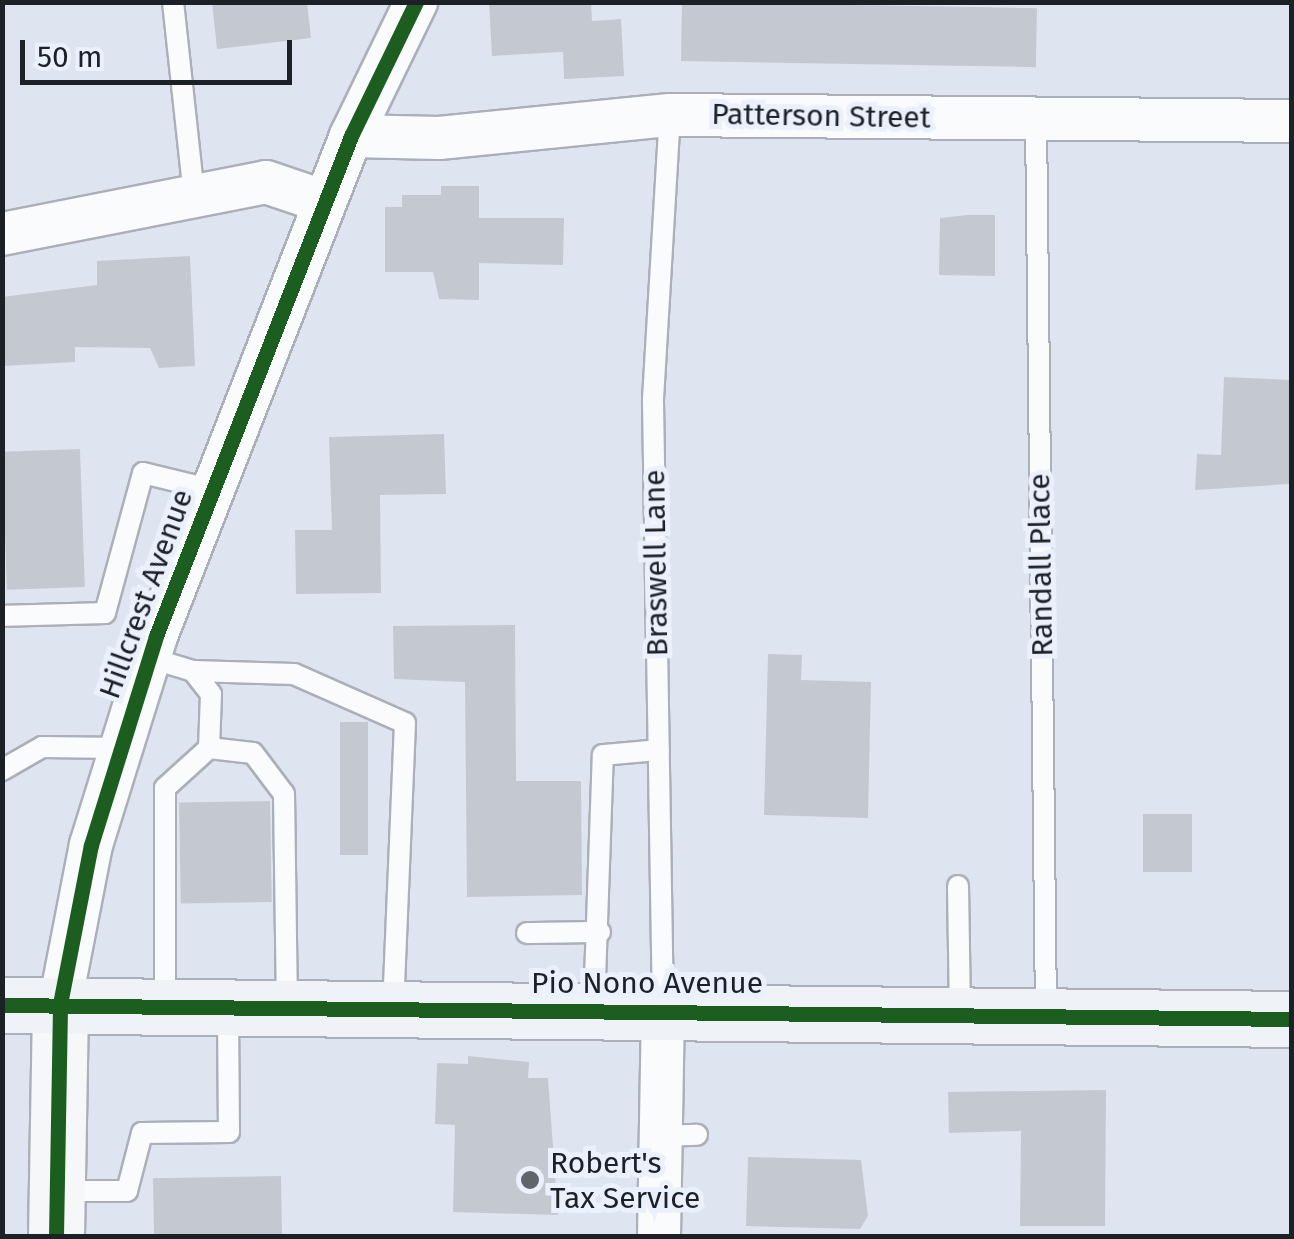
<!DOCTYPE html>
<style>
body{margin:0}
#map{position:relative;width:1294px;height:1239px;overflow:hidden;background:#dfe5f0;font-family:"Fira Sans",sans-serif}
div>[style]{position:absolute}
.building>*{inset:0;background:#c4c8d1;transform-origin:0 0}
.roads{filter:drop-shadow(2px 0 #abb0b8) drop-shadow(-2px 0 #abb0b8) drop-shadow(0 2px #abb0b8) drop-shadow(0 -2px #abb0b8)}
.lane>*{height:20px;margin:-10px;padding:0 10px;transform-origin:10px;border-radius:10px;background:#fafbfd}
.street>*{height:42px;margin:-21px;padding:0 21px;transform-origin:21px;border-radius:21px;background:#fafbfd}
.secondary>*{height:55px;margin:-27.5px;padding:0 27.5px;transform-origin:27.5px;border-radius:27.5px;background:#f5f7f9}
.primary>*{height:55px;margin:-27.5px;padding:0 27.5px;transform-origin:27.5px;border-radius:27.5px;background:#eff2f7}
.cycleway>*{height:15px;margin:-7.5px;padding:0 7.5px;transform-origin:7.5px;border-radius:7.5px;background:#1b5e20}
.dots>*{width:28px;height:28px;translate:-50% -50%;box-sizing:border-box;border:5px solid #eaf1fc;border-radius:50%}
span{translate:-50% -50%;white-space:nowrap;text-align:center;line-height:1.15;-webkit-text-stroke:10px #eaf1fc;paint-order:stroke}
.street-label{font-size:30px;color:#1c2027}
.poi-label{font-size:30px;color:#1c2027}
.left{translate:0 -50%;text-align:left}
.frame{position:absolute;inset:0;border:5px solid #1c2027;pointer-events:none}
.scale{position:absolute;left:20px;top:40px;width:272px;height:45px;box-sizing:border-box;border:5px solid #1c2027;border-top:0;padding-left:12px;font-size:30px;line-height:35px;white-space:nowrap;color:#1c2027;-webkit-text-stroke:8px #eaf1fc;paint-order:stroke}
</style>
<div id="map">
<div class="building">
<div style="clip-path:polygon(212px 2px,307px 2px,311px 38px,217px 49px)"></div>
<div style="clip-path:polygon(489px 2px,591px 2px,592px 21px,621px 19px,624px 76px,564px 79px,563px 52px,492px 56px)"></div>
<div style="left:682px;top:2px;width:355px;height:59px;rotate:1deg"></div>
<div style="clip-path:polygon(441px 186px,479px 186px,479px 218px,564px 218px,563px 265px,479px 263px,479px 300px,439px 299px,433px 272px,385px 272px,385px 207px,402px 207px,402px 195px,441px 195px)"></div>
<div style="clip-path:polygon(967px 215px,995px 215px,995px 276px,939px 275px,940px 218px)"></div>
<div style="clip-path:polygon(190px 256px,195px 366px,159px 368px,150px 348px,75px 347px,75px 362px,2px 366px,2px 297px,97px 285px,97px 261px)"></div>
<div style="clip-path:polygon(1224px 377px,1292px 380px,1290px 484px,1195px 490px,1197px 454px,1221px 455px)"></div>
<div style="clip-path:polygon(444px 434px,446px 494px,380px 495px,381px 593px,296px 594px,295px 530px,332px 530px,329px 437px)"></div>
<div style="left:80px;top:449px;width:138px;height:78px;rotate:88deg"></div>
<div style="clip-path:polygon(515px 625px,516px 781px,581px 781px,582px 895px,467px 897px,465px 682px,394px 679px,393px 626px)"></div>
<div style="clip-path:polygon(768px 654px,802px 655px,801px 680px,871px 682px,868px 818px,764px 815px)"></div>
<div style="left:368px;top:722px;width:133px;height:28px;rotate:90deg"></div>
<div style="left:270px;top:801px;width:101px;height:91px;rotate:89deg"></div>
<div style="left:1143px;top:814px;width:49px;height:58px"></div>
<div style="clip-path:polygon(468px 1056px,529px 1062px,528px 1078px,548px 1078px,558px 1215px,453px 1212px,455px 1125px,435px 1124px,437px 1063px,468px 1064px)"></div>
<div style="clip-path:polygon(1106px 1090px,1105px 1226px,1020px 1226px,1021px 1131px,949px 1133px,948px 1092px)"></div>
<div style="clip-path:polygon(748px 1157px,861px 1160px,868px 1216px,860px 1229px,746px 1226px)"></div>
<div style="left:281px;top:1176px;width:60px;height:128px;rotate:89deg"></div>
</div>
<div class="roads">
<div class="lane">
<div style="left:173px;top:2px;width:194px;rotate:83.8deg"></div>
<div style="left:1036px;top:118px;width:894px;rotate:89.36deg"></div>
<div style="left:2px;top:616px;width:103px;rotate:-1.7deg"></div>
<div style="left:105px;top:613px;width:145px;rotate:-74.8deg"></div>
<div style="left:143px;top:473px;width:72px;rotate:13.7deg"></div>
<div style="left:150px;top:658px;width:45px;rotate:16.8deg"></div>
<div style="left:193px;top:671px;width:101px;rotate:1.7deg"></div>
<div style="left:294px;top:674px;width:121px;rotate:23.8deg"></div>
<div style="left:405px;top:723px;width:283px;rotate:92.4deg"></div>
<div style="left:193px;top:671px;width:29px;rotate:52deg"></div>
<div style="left:211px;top:694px;width:54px;rotate:92.1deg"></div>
<div style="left:2px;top:770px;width:46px;rotate:-29.9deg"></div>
<div style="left:42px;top:747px;width:79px;rotate:0.7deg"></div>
<div style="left:958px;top:886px;width:126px;rotate:89.1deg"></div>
<div style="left:527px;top:933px;width:73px;rotate:-0.8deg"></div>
<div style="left:165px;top:1005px;width:217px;rotate:-90deg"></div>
<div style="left:165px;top:788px;width:59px;rotate:-42.3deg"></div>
<div style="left:209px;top:748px;width:44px;rotate:6.5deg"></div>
<div style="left:253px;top:753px;width:51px;rotate:52.9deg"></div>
<div style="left:284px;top:794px;width:211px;rotate:89.2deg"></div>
<div style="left:594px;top:1008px;width:253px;rotate:-88deg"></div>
<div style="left:603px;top:755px;width:56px;rotate:-5.1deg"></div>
<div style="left:663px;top:1011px;width:612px;rotate:-90.94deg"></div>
<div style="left:653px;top:399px;width:285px;rotate:-86.6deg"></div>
<div style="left:660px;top:1136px;width:37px;rotate:-2deg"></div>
<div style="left:58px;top:1191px;width:69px"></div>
<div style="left:127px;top:1191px;width:60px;rotate:-75.5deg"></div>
<div style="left:142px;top:1133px;width:87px;rotate:-0.7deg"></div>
<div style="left:229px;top:1132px;width:120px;rotate:-90.5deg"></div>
</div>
<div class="street">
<div style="left:351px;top:136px;width:88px;rotate:1.3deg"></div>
<div style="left:439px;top:138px;width:232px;rotate:-5.7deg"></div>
<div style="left:670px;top:115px;width:622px;rotate:0.55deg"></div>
<div style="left:2px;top:234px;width:269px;rotate:-11.1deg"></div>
<div style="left:266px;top:182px;width:62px;rotate:18.7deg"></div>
<div style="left:60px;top:1004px;width:162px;rotate:-79deg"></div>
<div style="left:91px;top:845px;width:219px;rotate:-72.7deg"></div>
<div style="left:156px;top:636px;width:537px;rotate:-68.69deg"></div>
<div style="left:351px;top:136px;width:149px;rotate:-64.1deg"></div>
<div style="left:659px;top:1236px;width:225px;rotate:-89deg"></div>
</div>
<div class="secondary">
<div style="left:56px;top:1236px;width:232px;rotate:-89deg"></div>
</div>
<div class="primary">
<div style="left:2px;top:1005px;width:1290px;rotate:0.62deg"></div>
</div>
</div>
<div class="cycleway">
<div style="left:2px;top:1005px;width:1290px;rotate:0.62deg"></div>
<div style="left:56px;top:1236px;width:232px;rotate:-89deg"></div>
<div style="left:60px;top:1004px;width:162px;rotate:-79deg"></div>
<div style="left:91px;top:845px;width:219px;rotate:-72.7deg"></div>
<div style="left:156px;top:636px;width:537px;rotate:-68.69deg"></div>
<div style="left:351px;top:136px;width:149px;rotate:-64.1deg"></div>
</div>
<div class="dots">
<div style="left:530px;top:1180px;background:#60656d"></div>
</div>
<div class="street-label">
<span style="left:821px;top:116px;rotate:1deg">Patterson Street</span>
<span style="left:656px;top:563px;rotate:-91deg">Braswell Lane</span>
<span style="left:1041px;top:565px;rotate:-91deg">Randall Place</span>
<span style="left:146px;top:594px;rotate:-70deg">Hillcrest Avenue</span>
<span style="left:647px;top:983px">Pio Nono Avenue</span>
</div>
<div class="poi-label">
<span class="left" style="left:550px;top:1180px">Robert's<br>Tax Service</span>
</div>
<div class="frame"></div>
<div class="scale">50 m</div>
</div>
